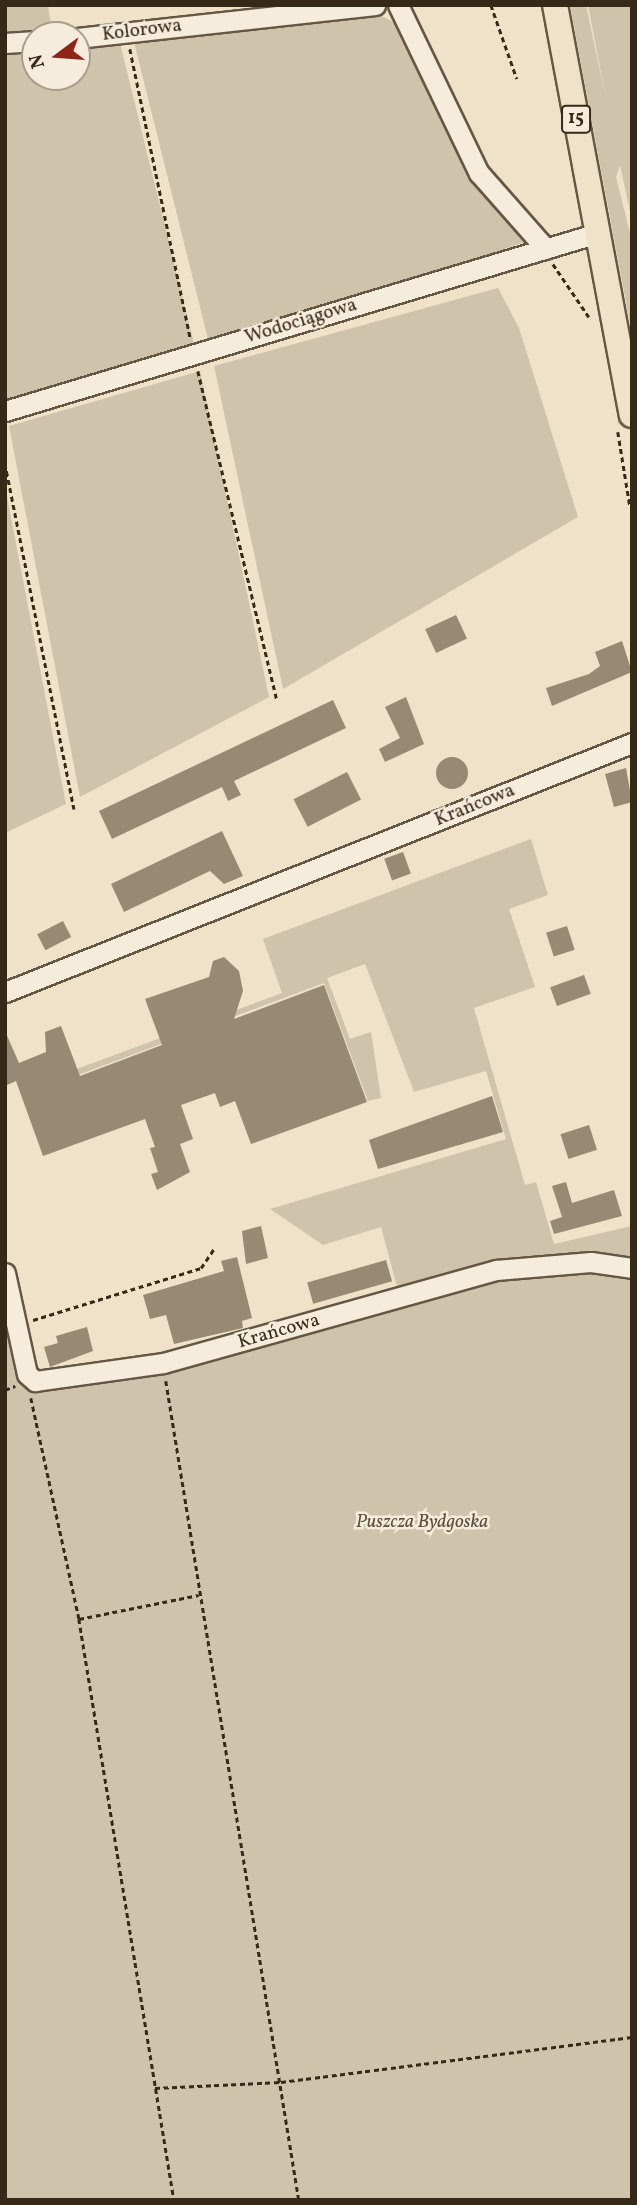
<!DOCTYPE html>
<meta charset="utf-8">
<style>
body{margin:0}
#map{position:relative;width:637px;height:2205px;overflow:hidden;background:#efe2c9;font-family:Vollkorn,serif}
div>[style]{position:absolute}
.green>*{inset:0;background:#d0c3ab}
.building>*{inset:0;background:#978974;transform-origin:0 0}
.round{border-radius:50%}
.path>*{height:2.5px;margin-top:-1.25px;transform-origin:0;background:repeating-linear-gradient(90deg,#372917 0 5px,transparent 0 8.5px)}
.roads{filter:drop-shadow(2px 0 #655744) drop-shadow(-2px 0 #655744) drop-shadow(0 2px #655744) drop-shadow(0 -2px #655744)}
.minor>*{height:19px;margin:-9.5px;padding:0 9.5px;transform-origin:9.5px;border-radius:9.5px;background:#f5ecdc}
.major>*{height:24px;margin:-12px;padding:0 12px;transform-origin:12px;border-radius:12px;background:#efe2c9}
span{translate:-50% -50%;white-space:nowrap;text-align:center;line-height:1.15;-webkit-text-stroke:5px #f5ecdc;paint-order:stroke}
.shield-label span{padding:2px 5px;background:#f5ecdc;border:2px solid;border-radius:5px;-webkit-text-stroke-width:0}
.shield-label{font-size:18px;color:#372917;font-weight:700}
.street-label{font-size:19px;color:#372917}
.park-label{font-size:19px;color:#5d503c;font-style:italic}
.frame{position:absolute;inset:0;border:7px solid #372917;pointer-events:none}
.north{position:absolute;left:21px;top:21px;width:70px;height:70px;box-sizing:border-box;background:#f5ecdc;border:2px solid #a99e8d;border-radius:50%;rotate:254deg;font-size:19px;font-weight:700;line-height:28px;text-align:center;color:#372917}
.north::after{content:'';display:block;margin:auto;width:24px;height:32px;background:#8f2418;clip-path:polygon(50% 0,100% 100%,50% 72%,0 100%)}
</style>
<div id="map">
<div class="green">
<div style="clip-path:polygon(5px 5px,48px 5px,52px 31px,5px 36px)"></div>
<div style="clip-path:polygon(570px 5px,586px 5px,606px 99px,588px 5px,632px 5px,632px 221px,620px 165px,616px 177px,632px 241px,632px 334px)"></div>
<div style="clip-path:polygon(338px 14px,379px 15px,400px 25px,530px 240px,211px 351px,133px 38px)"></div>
<div style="clip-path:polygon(119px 39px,197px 356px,5px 402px,5px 51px,35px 48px,35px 77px,77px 77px,77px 44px)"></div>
<div style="clip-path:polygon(498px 288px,519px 328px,578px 517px,283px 689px,214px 366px)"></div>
<div style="clip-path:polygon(200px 371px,269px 697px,80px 797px,9px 426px)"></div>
<div style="clip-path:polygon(5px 486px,66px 804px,5px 833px)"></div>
<div style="clip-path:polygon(531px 839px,548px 895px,509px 909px,535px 987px,474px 1008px,525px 1185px,536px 1182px,554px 1244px,632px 1226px,632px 2200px,5px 2200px,5px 1288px,35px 1380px,140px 1368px,400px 1298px,381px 1227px,323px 1245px,270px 1209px,506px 1139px,486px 1071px,414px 1092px,365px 964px,327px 978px,350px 1039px,371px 1032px,381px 1098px,368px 1101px,324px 983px,22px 1096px,20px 1090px,282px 993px,263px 939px)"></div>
</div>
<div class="building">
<div style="left:456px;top:615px;width:26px;height:34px;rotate:65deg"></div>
<div style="clip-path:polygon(622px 641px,632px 672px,552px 706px,546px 688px,589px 674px,600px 666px,595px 652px)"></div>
<div style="clip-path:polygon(406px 697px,424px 744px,385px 762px,379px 749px,400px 738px,385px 707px)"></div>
<div style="clip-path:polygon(333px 700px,346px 728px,234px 781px,241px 795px,228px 801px,222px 787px,112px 839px,99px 811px)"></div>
<div class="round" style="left:436px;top:757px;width:32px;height:32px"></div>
<div style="clip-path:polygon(626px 768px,632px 802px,614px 807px,605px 774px)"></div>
<div style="left:347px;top:772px;width:31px;height:60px;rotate:63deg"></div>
<div style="clip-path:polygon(222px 831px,243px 876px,224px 884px,210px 871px,124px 912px,111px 884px)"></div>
<div style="left:403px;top:852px;width:23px;height:20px;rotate:70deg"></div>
<div style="left:63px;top:921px;width:18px;height:29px;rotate:63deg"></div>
<div style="left:567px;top:926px;width:25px;height:22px;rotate:72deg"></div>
<div style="clip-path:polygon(224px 957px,239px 971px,243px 991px,234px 1019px,324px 985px,367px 1102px,251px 1144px,235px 1101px,220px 1107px,215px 1093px,181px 1105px,193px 1139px,180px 1144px,190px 1172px,157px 1190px,151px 1174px,158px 1172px,150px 1148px,155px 1147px,145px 1119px,43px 1156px,16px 1081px,5px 1086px,5px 1031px,19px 1063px,46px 1052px,45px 1032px,61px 1026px,80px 1076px,162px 1045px,145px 999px,209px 977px,213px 961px)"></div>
<div style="left:584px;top:975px;width:20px;height:36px;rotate:70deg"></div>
<div style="clip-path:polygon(492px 1096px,503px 1132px,378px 1169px,369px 1140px)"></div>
<div style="left:589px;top:1125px;width:26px;height:30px;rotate:72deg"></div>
<div style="clip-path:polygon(566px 1182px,572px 1203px,614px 1190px,622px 1216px,554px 1234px,550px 1221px,562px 1217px,552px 1186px)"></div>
<div style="clip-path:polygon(261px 1226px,268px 1258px,246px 1264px,242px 1231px)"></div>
<div style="clip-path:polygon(237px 1257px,252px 1318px,242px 1321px,243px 1328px,174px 1344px,166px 1315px,150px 1319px,143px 1295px,224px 1271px,221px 1261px)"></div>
<div style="left:386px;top:1260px;width:22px;height:82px;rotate:74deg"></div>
<div style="clip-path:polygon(87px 1327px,93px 1351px,50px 1367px,44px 1347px,58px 1343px,56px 1336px)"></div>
</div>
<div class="path">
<div style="left:491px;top:5px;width:78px;rotate:70.6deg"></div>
<div style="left:130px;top:49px;width:294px;rotate:78.2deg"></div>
<div style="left:553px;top:264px;width:64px;rotate:55.8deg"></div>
<div style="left:198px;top:371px;width:339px;rotate:76.5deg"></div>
<div style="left:618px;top:432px;width:75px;rotate:80.8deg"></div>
<div style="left:5px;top:463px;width:353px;rotate:78.7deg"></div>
<div style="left:33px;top:1320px;width:176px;rotate:-17.2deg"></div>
<div style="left:201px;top:1268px;width:25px;rotate:-56deg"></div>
<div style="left:166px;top:1381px;width:830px;rotate:80.78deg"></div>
<div style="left:5px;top:1390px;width:11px;rotate:-22deg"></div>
<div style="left:31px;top:1398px;width:226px;rotate:77.7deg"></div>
<div style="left:79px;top:1619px;width:589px;rotate:80.71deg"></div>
<div style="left:79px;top:1619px;width:122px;rotate:-11.3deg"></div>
<div style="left:155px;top:2088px;width:126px;rotate:-2.7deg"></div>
<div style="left:281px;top:2082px;width:354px;rotate:-7.3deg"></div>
</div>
<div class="roads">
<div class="minor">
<div style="left:398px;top:5px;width:187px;rotate:64.3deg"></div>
<div style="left:479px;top:173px;width:101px;rotate:48.6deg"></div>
<div style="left:77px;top:38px;width:300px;rotate:-6.3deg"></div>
<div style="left:5px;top:43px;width:30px;rotate:-4deg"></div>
<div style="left:5px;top:411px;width:619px;rotate:-16.71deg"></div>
<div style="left:5px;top:992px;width:675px;rotate:-21.66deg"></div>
<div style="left:5px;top:1273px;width:103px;rotate:77.7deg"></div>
<div style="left:27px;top:1374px;width:11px;rotate:41deg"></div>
<div style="left:35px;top:1381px;width:129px;rotate:-8deg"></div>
<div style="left:163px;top:1363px;width:346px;rotate:-15.6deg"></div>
<div style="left:496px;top:1270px;width:95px;rotate:-4.8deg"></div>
<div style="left:591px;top:1262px;width:41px;rotate:8.3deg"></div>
</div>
<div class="major">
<div style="left:555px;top:5px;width:417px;rotate:79.4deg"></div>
</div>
</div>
<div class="shield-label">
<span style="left:576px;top:119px">15</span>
</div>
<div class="street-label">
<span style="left:142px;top:31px;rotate:-7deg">Kolorowa</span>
<span style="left:301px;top:322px;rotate:-17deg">Wodociągowa</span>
<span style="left:475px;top:806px;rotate:-22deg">Krańcowa</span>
<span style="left:279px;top:1332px;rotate:-16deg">Krańcowa</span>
</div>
<div class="park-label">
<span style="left:422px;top:1523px">Puszcza Bydgoska</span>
</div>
<div class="frame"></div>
<div class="north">N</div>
</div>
